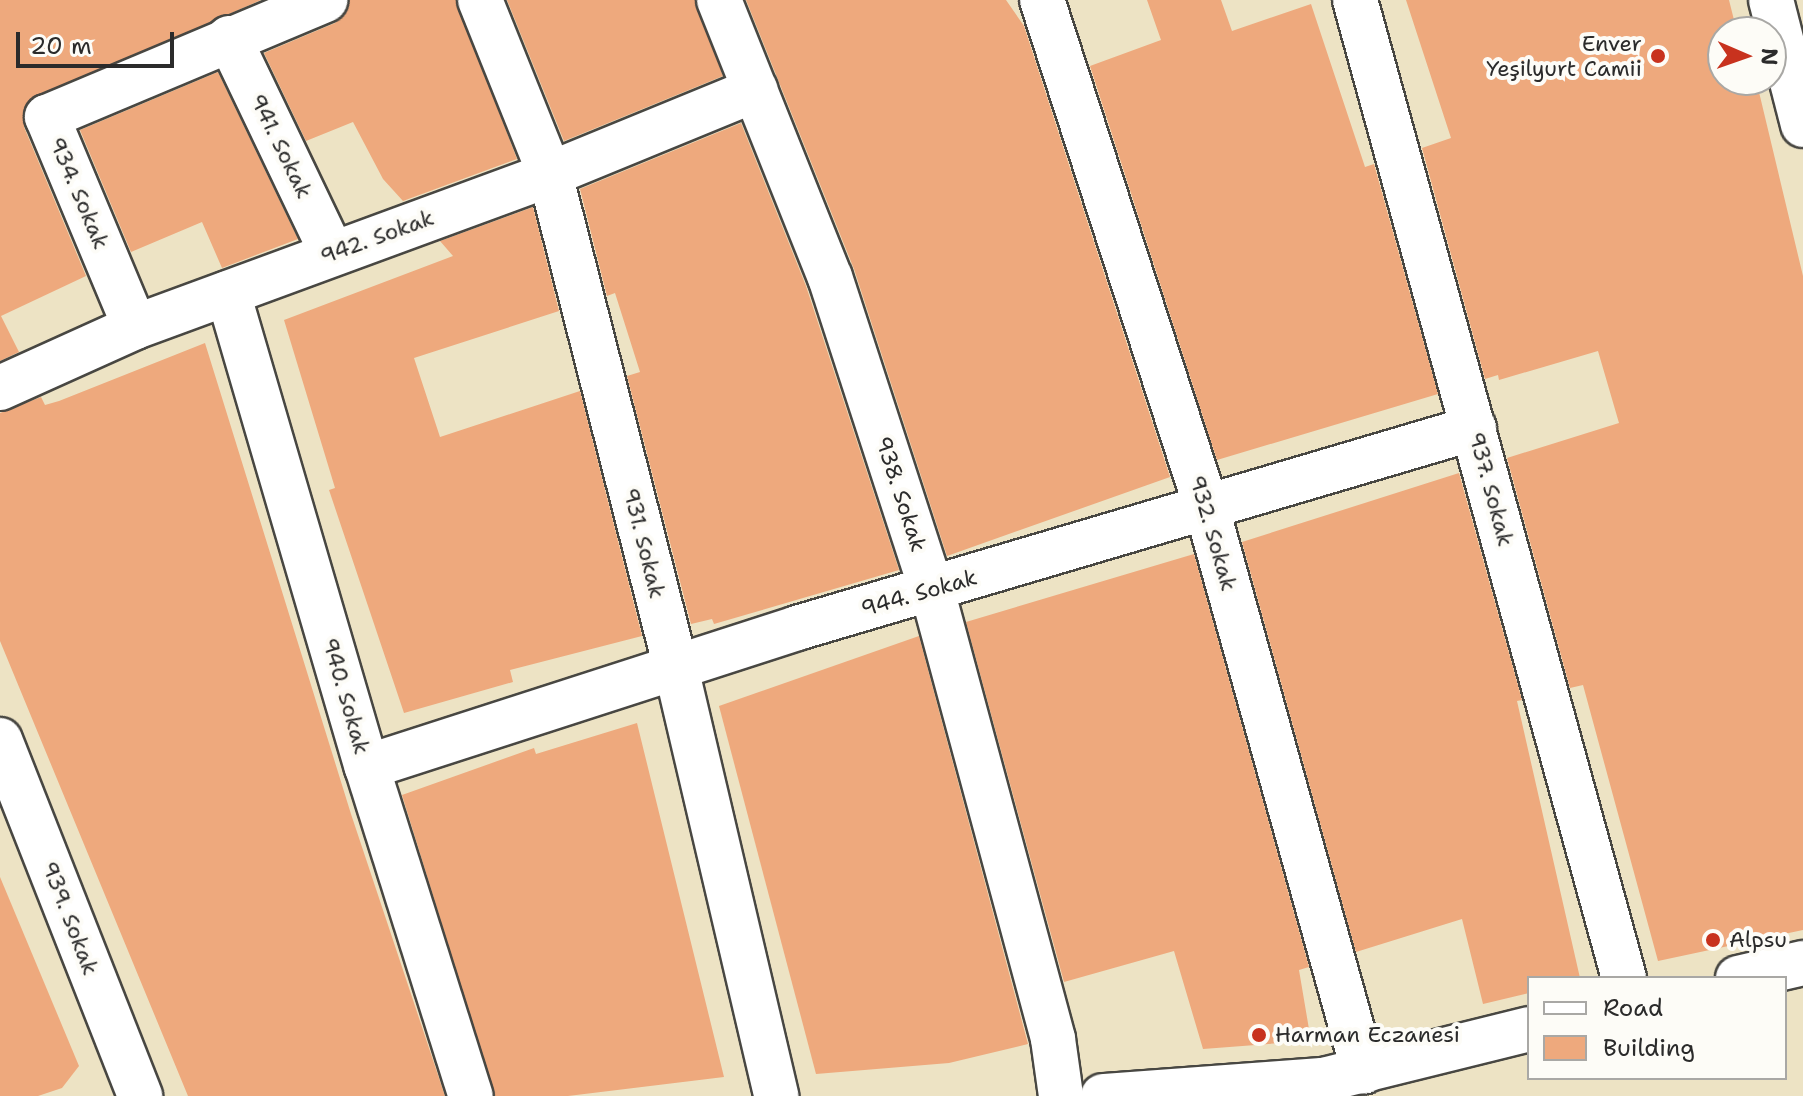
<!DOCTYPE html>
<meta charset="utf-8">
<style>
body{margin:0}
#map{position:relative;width:1803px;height:1096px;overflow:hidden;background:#ede3c4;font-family:"Shantell Sans",sans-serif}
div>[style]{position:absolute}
.building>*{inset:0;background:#eea97d}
.roads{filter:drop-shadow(2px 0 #484742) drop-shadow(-2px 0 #484742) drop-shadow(0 2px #484742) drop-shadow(0 -2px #484742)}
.street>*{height:44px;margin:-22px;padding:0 22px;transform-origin:22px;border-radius:22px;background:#fff}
.dots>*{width:22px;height:22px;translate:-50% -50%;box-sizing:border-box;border:4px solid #fdfcf7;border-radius:50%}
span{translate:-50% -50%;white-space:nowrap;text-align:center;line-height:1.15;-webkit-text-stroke:8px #fdfcf7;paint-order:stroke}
.poi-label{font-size:22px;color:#2b2b2b}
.right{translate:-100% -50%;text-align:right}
.left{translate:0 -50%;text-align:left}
.street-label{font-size:22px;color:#2b2b2b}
.legend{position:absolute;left:1527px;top:976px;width:260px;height:104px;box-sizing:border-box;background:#fdfcf7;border:2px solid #a9a8a5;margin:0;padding:10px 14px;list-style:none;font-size:24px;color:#2b2b2b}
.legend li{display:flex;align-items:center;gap:16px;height:40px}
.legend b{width:40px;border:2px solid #a9a8a5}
.north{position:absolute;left:1707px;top:16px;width:80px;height:80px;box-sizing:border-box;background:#fdfcf7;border:2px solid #a9a8a5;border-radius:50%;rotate:92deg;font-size:22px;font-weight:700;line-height:32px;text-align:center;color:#2b2b2b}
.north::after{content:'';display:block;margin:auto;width:28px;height:36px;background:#c8321e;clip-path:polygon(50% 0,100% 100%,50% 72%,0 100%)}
.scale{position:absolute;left:16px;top:32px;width:158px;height:36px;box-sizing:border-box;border:4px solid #2b2b2b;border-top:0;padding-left:10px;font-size:24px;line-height:28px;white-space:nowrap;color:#2b2b2b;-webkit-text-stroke:6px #fdfcf7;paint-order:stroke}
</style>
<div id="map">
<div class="building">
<div style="clip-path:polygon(0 0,261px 0,27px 103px,24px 127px,86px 276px,1px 316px,19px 352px,0 361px)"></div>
<div style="clip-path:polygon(349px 0,456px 0,517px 159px,403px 201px,383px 179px,353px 122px,306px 141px,264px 53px,335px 23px,345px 14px)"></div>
<div style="clip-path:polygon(507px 0,695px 0,723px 76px,564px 141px)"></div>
<div style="clip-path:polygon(746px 0,1006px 0,1024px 26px,1170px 477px,947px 556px,854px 269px)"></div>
<div style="clip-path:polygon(1147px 0,1221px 0,1232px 31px,1311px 4px,1365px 167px,1374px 164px,1438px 394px,1217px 460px,1090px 66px,1161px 40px)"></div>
<div style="clip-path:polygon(1406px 0,1729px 0,1737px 32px,1723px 32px,1723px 80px,1750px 80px,1753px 94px,1759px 92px,1803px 276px,1803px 930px,1658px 961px,1583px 685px,1570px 688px,1507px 458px,1619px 423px,1598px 351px,1499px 380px,1498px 375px,1485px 379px,1422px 148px,1451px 138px)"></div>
<div style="clip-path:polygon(218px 72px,298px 239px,222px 268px,202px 222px,131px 252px,80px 130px)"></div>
<div style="clip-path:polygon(741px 123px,806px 286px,899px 570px,714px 624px,712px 619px,691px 624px,627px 376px,640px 372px,615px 293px,607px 296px,580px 189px)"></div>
<div style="clip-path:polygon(533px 207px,559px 311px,414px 358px,440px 437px,580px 391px,642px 636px,510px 670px,513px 682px,404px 713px,329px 490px,335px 488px,284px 320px,453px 256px,440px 241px)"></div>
<div style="clip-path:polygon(205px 343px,351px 814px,445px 1096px,188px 1096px,0 641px,0 413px,41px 397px,45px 405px,59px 401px)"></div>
<div style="clip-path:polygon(1459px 473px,1522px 700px,1517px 701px,1580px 978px,1529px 978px,1529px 993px,1483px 1004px,1462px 919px,1356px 952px,1242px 542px)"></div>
<div style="clip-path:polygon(1194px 554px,1309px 967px,1299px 970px,1310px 1035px,1293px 1042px,1203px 1049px,1174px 951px,1064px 982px,966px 622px)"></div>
<div style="clip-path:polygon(919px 636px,1028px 1044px,949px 1063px,816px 1074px,719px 706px)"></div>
<div style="clip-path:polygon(637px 723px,724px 1077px,568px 1096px,495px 1096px,402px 795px,534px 748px,536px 754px)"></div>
<div style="clip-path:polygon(0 877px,79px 1066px,62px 1088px,38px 1096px,0 1096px)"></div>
</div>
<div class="roads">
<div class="street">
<div style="left:480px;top:0;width:188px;rotate:68.1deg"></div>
<div style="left:550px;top:174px;width:510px;rotate:75.69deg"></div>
<div style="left:676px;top:668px;width:440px;rotate:76.8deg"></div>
<div style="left:719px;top:0;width:298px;rotate:68.2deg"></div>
<div style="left:830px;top:277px;width:329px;rotate:72deg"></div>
<div style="left:932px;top:590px;width:465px;rotate:74.9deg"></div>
<div style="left:1053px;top:1039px;width:58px;rotate:82deg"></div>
<div style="left:1042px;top:0;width:535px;rotate:72.04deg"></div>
<div style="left:1207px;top:509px;width:584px;rotate:74.42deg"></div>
<div style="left:1355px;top:0;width:1014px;rotate:74.62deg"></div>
<div style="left:1771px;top:0;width:129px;rotate:75.6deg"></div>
<div style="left:229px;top:38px;width:238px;rotate:64.4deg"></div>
<div style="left:228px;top:293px;width:494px;rotate:73.7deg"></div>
<div style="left:367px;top:767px;width:345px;rotate:72.5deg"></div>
<div style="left:135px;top:327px;width:228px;rotate:-112.7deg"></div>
<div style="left:47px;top:117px;width:302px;rotate:-22.8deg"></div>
<div style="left:0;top:388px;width:148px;rotate:-24.3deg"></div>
<div style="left:135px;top:327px;width:442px;rotate:-20.2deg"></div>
<div style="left:550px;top:174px;width:222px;rotate:-22.3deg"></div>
<div style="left:0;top:740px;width:383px;rotate:68.5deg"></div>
<div style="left:367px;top:767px;width:452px;rotate:-17.9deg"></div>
<div style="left:797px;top:628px;width:706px;rotate:-16.46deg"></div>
<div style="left:1738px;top:978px;width:67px;rotate:-13deg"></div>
<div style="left:1103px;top:1096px;width:221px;rotate:-4.2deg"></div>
<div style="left:1323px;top:1080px;width:212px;rotate:-13.9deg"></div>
</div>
</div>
<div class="dots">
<div style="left:1658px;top:56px;background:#c8321e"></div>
<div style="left:1713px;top:940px;background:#c8321e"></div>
<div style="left:1259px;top:1035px;background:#c8321e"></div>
</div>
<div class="poi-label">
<span class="right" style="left:1642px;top:56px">Enver<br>Yeşilyurt Camii</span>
<span class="left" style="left:1729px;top:940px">Alpsu</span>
<span class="left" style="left:1275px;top:1035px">Harman Eczanesi</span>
</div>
<div class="street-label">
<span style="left:281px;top:146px;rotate:64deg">941. Sokak</span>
<span style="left:79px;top:193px;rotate:67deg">934. Sokak</span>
<span style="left:377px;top:237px;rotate:-20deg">942. Sokak</span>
<span style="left:1491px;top:489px;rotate:75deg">937. Sokak</span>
<span style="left:901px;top:494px;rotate:72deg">938. Sokak</span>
<span style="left:1213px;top:533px;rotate:74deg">932. Sokak</span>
<span style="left:644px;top:543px;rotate:76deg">931. Sokak</span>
<span style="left:919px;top:593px;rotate:-16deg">944. Sokak</span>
<span style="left:346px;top:696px;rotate:74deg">940. Sokak</span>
<span style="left:70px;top:918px;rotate:69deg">939. Sokak</span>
</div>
<ul class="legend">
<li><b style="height:10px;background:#fff"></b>Road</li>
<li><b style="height:22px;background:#eea97d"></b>Building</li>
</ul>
<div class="north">N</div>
<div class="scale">20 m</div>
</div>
